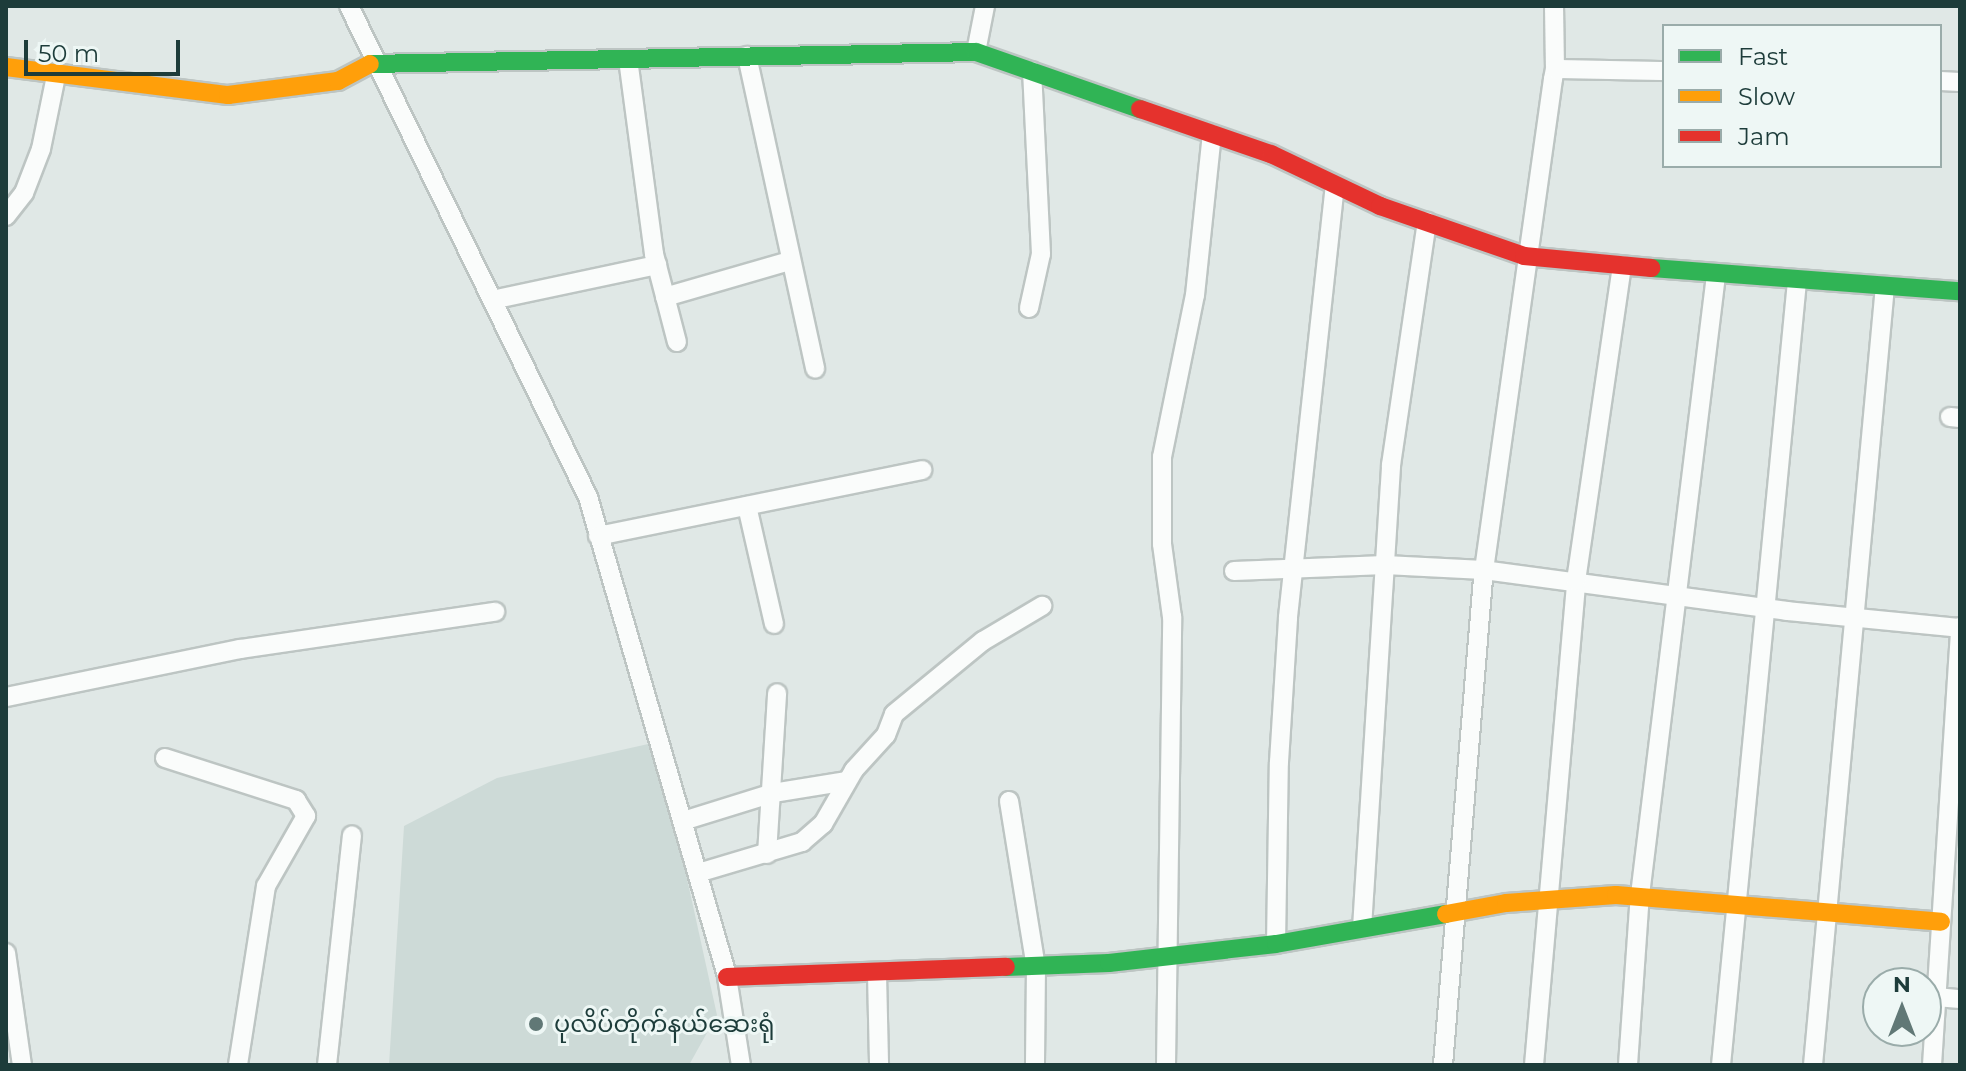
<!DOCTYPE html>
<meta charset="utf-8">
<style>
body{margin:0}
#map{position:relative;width:1966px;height:1071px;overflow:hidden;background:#e0e8e6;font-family:Montserrat,"Noto Sans Myanmar",sans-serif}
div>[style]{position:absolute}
.built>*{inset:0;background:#cddad7}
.roads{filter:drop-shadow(2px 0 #bdc5c3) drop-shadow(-2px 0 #bdc5c3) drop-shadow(0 2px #bdc5c3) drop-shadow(0 -2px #bdc5c3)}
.street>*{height:18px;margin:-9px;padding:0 9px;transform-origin:9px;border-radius:9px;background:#fafcfb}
.fast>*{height:18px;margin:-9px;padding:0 9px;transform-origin:9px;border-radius:9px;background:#30b455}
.slow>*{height:18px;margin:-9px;padding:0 9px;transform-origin:9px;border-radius:9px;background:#ff9f0a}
.jam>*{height:18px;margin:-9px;padding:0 9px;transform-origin:9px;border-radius:9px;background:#e5322d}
.dots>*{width:22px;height:22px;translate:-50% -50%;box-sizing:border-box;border:4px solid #eef7f5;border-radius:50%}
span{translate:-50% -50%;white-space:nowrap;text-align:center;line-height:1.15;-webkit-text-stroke:6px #eef7f5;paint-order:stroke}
.poi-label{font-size:24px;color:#1d3c3a}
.left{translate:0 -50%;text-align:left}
.frame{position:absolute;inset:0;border:8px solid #1d3c3a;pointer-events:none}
.legend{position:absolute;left:1662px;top:24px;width:280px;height:144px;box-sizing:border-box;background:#eef7f5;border:2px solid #9aacaa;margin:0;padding:10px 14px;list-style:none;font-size:24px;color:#1d3c3a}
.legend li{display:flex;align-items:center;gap:16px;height:40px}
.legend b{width:40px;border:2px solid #9aacaa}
.north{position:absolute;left:1862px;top:967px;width:80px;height:80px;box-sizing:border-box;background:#eef7f5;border:2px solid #9aacaa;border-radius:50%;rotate:0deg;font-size:22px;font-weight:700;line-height:32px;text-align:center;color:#1d3c3a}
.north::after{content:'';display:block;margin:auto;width:28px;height:36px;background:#617876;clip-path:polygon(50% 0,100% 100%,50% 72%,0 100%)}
.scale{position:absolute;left:24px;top:40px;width:156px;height:36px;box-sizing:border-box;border:4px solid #1d3c3a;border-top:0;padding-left:10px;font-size:24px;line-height:28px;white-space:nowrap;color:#1d3c3a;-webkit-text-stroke:6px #eef7f5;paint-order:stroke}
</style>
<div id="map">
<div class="built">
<div style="clip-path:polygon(657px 742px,717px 1015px,689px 1065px,389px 1065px,404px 826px,497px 778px)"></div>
</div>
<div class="roads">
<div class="street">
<div style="left:349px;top:6px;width:546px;rotate:64.04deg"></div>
<div style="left:588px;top:497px;width:500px;rotate:73.8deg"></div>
<div style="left:727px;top:977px;width:89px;rotate:81deg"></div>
<div style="left:1554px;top:6px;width:63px;rotate:89.1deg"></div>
<div style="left:976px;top:52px;width:47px;rotate:-78.9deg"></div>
<div style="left:747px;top:56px;width:320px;rotate:77.7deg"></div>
<div style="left:628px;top:59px;width:197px;rotate:82.4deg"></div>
<div style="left:654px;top:254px;width:91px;rotate:75.4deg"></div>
<div style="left:1940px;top:81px;width:20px;rotate:3deg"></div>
<div style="left:6px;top:216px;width:29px;rotate:-52deg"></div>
<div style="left:24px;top:193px;width:47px;rotate:-68.9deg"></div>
<div style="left:41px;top:149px;width:75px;rotate:-78.4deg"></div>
<div style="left:665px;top:297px;width:130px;rotate:-16.1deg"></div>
<div style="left:492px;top:300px;width:169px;rotate:-12deg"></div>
<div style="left:1029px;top:308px;width:55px;rotate:-77.5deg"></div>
<div style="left:1041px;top:254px;width:183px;rotate:-92.8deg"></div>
<div style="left:1950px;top:417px;width:10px;rotate:6deg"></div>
<div style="left:747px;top:506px;width:121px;rotate:77.1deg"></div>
<div style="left:598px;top:536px;width:331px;rotate:-11.5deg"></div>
<div style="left:1234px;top:571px;width:151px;rotate:-2.3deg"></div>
<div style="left:1385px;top:565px;width:99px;rotate:2.9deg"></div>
<div style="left:1484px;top:570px;width:306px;rotate:7.7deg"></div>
<div style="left:1787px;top:611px;width:174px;rotate:5.6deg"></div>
<div style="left:6px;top:697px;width:239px;rotate:-11.6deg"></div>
<div style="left:240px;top:649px;width:258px;rotate:-8.3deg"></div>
<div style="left:165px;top:758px;width:138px;rotate:17.8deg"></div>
<div style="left:296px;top:800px;width:19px;rotate:58deg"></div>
<div style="left:306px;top:816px;width:81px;rotate:119.7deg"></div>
<div style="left:266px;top:886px;width:181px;rotate:98.9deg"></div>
<div style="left:1009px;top:801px;width:168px;rotate:80.8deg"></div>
<div style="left:1036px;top:967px;width:98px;rotate:90.6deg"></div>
<div style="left:683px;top:821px;width:94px;rotate:-17.3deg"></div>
<div style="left:773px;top:793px;width:75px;rotate:-9.2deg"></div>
<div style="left:767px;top:854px;width:161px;rotate:-86.4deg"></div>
<div style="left:698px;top:873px;width:109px;rotate:-16.6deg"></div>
<div style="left:802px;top:842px;width:28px;rotate:-41deg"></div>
<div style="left:823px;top:824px;width:62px;rotate:-60.1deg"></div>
<div style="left:854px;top:770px;width:47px;rotate:-47.6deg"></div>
<div style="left:886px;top:735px;width:22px;rotate:-69deg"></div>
<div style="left:894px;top:714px;width:115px;rotate:-39.4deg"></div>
<div style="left:983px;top:641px;width:69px;rotate:-30.7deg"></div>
<div style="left:1362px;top:928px;width:464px;rotate:-86.4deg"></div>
<div style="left:1391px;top:465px;width:246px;rotate:-81.6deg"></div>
<div style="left:1276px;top:944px;width:182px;rotate:-89.1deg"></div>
<div style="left:1279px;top:762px;width:145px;rotate:-86.4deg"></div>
<div style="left:1288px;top:617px;width:434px;rotate:-83.8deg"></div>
<div style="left:6px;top:953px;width:113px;rotate:81.9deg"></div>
<div style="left:877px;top:974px;width:91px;rotate:88.7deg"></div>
<div style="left:1936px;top:997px;width:24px;rotate:5deg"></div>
<div style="left:327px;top:1065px;width:231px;rotate:-83.8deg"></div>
<div style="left:1166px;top:1065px;width:448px;rotate:-89.2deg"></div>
<div style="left:1172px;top:617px;width:74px;rotate:-97.8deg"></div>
<div style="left:1162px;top:544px;width:87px;rotate:-90deg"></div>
<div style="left:1162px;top:457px;width:165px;rotate:-78.5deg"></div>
<div style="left:1195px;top:295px;width:162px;rotate:-84deg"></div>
<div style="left:1443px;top:1065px;width:497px;rotate:-85.3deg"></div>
<div style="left:1484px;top:570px;width:496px;rotate:-82deg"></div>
<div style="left:1553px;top:79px;width:10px;rotate:-79deg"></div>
<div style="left:1555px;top:69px;width:109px;rotate:1.1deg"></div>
<div style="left:1534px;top:1065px;width:486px;rotate:-85deg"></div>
<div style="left:1576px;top:581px;width:319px;rotate:-81.7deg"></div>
<div style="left:1628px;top:1065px;width:170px;rotate:-86deg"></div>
<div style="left:1640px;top:895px;width:625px;rotate:-83.01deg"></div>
<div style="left:1721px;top:1065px;width:787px;rotate:-84.46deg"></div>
<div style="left:1813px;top:1065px;width:782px;rotate:-84.72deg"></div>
<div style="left:1932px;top:1065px;width:439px;rotate:-86.3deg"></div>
</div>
<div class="fast">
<div style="left:370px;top:64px;width:606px;rotate:-1.13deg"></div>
<div style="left:976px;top:52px;width:174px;rotate:19.2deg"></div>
<div style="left:1651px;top:268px;width:310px;rotate:4.3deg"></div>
<div style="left:1006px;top:967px;width:103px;rotate:-2.2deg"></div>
<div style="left:1109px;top:963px;width:168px;rotate:-6.5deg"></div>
<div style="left:1276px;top:944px;width:173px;rotate:-10deg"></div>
</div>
<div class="slow">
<div style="left:6px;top:67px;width:224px;rotate:7.2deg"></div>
<div style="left:228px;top:95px;width:111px;rotate:-7.3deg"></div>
<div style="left:338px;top:81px;width:36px;rotate:-28deg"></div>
<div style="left:1446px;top:914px;width:61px;rotate:-10.4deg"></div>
<div style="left:1506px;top:903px;width:110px;rotate:-4.2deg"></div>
<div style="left:1616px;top:895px;width:326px;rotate:4.7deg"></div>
</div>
<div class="jam">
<div style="left:1140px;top:109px;width:139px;rotate:19deg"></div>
<div style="left:1271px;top:154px;width:121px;rotate:25.5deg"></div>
<div style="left:1380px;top:206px;width:152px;rotate:19.1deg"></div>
<div style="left:1524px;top:256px;width:128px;rotate:5.4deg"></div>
<div style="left:727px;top:977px;width:279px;rotate:-2.1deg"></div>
</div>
</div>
<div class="dots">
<div style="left:536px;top:1024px;background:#617876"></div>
</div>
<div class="poi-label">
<span class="left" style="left:554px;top:1024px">ပုလိပ်တိုက်နယ်ဆေးရုံ</span>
</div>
<div class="frame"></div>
<ul class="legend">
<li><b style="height:10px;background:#30b455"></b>Fast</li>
<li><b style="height:10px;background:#ff9f0a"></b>Slow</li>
<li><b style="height:10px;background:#e5322d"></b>Jam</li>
</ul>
<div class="north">N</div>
<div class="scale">50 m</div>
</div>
